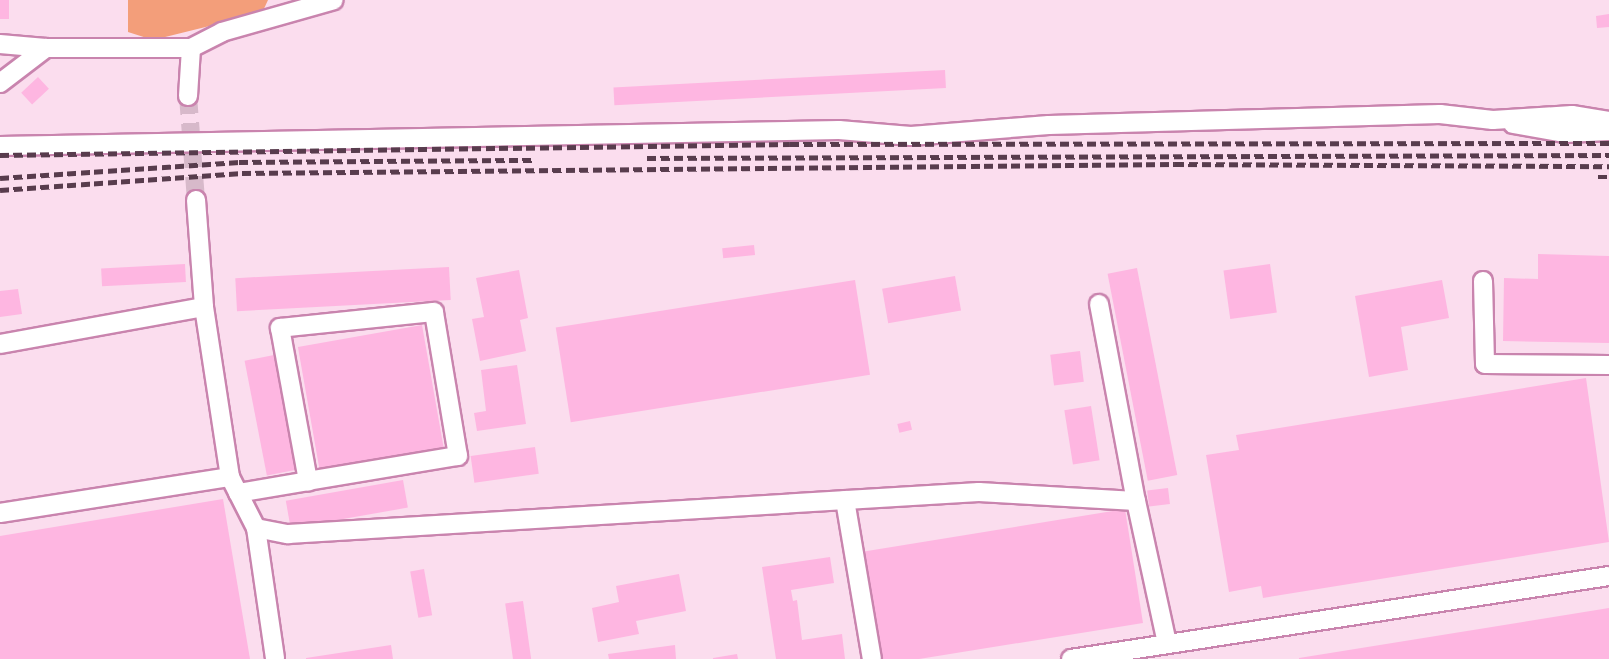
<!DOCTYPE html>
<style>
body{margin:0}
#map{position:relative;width:1609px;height:659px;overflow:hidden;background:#fbddee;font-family:Roboto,sans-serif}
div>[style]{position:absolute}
.green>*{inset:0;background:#f39e7a}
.building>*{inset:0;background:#feb6e1;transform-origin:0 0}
.minor-tunnel>*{height:18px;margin-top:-9px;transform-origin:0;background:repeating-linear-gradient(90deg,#d7b9ca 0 18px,transparent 0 27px)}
.roads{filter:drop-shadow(2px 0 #c984ae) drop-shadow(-2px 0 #c984ae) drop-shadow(0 2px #c984ae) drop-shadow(0 -2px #c984ae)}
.minor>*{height:18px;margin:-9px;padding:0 9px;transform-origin:9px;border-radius:9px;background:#fff}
.rail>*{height:4.5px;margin-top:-2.25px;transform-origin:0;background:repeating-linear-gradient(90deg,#583c4d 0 9px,transparent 0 13.5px)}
span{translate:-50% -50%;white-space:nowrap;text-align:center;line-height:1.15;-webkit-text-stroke:4.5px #ffeff8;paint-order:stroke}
</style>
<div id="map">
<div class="green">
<div style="clip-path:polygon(128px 0,268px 0,262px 13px,153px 40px,128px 32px)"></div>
</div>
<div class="building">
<div style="left:0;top:0;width:9px;height:19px"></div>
<div style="clip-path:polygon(1609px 14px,1609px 27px,1597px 28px,1596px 16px)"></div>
<div style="left:945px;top:70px;width:18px;height:332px;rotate:87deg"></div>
<div style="left:38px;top:77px;width:16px;height:23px;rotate:47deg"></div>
<div style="left:754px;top:245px;width:10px;height:32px;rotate:84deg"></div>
<div style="clip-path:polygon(1538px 254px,1609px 256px,1609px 343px,1503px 341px,1504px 278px,1538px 279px)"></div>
<div style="left:185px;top:264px;width:18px;height:84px;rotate:87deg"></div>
<div style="left:1270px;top:264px;width:49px;height:47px;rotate:82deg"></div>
<div style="left:449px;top:267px;width:33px;height:214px;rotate:87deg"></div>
<div style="left:1137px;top:268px;width:211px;height:30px;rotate:79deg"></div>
<div style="clip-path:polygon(519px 270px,528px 318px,520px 320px,526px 351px,480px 361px,472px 319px,484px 317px,476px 278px)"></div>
<div style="left:955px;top:276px;width:35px;height:74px;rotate:80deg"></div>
<div style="left:855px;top:280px;width:96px;height:303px;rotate:81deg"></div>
<div style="clip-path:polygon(1442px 280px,1449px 318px,1401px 327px,1408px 370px,1369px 377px,1355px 296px)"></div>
<div style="clip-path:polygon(18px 289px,22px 314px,0 317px,0 291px)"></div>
<div style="left:422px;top:325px;width:124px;height:126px;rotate:80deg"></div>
<div style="left:1080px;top:351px;width:31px;height:30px;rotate:83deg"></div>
<div style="left:274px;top:355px;width:117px;height:30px;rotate:79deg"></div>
<div style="clip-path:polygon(517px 365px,526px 424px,477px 431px,474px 413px,486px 411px,481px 370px)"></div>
<div style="clip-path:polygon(1586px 378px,1609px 542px,1263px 598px,1261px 586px,1229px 592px,1206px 455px,1239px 450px,1236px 435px)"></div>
<div style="left:1091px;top:406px;width:55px;height:27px;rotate:81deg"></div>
<div style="left:910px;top:421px;width:9px;height:13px;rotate:77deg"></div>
<div style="left:535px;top:447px;width:27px;height:65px;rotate:82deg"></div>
<div style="left:403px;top:480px;width:28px;height:119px;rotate:80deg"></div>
<div style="left:1168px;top:488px;width:16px;height:21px;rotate:83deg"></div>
<div style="clip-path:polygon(223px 499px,250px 659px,0 659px,0 536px)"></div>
<div style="clip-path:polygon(1125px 509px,1143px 623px,919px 659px,878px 659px,861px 552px)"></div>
<div style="clip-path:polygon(830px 557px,834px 583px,791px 590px,793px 601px,797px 600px,802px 640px,842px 634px,845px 659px,776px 659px,762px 567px)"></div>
<div style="left:424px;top:569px;width:47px;height:14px;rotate:80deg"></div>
<div style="clip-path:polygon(679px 574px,686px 611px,636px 621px,639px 634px,598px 642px,592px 608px,619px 602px,616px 586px)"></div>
<div style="left:523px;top:601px;width:59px;height:18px;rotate:82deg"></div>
<div style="clip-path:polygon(1609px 608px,1609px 659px,1299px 659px,1299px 658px)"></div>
<div style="clip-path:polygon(391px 645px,393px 659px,306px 659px,306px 658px)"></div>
<div style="clip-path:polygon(675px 645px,676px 659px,609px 659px,608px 654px)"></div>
<div style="clip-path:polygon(737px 654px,738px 659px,713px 659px,713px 658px)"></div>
</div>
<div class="minor-tunnel">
<div style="left:188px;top:96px;width:104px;rotate:85.6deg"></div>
</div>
<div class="roads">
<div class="minor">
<div style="left:0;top:44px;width:46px;rotate:5deg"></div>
<div style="left:46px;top:48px;width:145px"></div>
<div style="left:0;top:83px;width:58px;rotate:-37.3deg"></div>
<div style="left:188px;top:96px;width:48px;rotate:-86.4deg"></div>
<div style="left:191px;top:48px;width:35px;rotate:-27deg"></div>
<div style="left:222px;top:32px;width:116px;rotate:-15.9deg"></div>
<div style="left:1513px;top:124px;width:53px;rotate:9.8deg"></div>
<div style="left:1565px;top:133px;width:44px;rotate:-2.6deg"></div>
<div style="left:0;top:146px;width:839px;rotate:-1.09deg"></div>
<div style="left:839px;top:130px;width:72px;rotate:4.8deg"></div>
<div style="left:911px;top:136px;width:138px;rotate:-4.6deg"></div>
<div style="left:1049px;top:125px;width:391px;rotate:-1.6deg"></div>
<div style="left:1440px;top:114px;width:53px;rotate:6.5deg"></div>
<div style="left:1493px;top:120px;width:79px;rotate:-3.6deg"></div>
<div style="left:1572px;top:115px;width:37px;rotate:9deg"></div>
<div style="left:196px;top:200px;width:107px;rotate:85.7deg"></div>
<div style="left:204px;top:307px;width:172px;rotate:81.3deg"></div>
<div style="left:230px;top:477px;width:57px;rotate:63deg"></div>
<div style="left:256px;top:528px;width:132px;rotate:81.7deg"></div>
<div style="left:1483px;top:281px;width:83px;rotate:88.6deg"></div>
<div style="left:1485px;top:364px;width:124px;rotate:0.5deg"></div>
<div style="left:1099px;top:304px;width:200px;rotate:79.4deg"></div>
<div style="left:0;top:344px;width:207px;rotate:-10.3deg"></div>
<div style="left:238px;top:493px;width:71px;rotate:-9.7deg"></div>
<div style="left:308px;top:481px;width:152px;rotate:-9.5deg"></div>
<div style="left:458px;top:456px;width:146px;rotate:-99.5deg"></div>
<div style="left:434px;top:312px;width:155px;rotate:174.1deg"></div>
<div style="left:280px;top:328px;width:156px;rotate:79.6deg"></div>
<div style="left:845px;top:500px;width:161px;rotate:80.4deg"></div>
<div style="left:0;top:513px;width:233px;rotate:-8.9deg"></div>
<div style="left:256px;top:528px;width:33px;rotate:11deg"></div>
<div style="left:288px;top:534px;width:692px;rotate:-3.48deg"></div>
<div style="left:979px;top:492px;width:157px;rotate:3.3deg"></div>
<div style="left:1136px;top:501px;width:145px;rotate:77.7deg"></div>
<div style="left:1071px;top:659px;width:544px;rotate:-8.77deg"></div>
</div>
</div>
<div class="rail">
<div style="left:0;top:155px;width:790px;rotate:-0.8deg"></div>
<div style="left:790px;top:144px;width:819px;rotate:-0.07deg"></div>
<div style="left:647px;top:158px;width:962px;rotate:-0.18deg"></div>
<div style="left:1598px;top:177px;width:11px"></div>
<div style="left:0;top:178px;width:240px;rotate:-3.8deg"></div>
<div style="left:239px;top:162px;width:294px;rotate:-0.4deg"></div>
<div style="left:0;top:190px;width:243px;rotate:-4deg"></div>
<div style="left:242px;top:173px;width:933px;rotate:-0.55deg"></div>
<div style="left:1175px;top:164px;width:434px;rotate:0.3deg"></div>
</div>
</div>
